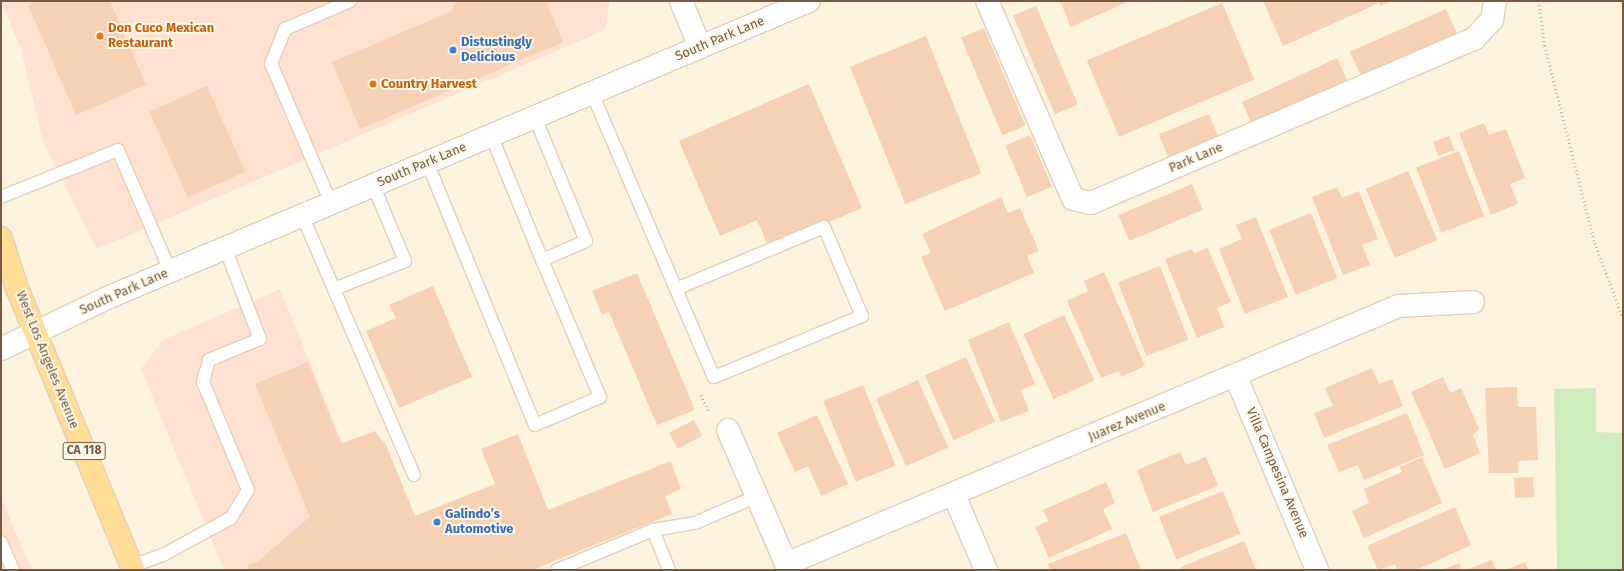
<!DOCTYPE html>
<meta charset="utf-8">
<style>
body{margin:0}
#map{position:relative;width:1624px;height:571px;overflow:hidden;background:#fef3de;font-family:"Fira Sans",sans-serif}
div>[style]{position:absolute}
.commercial>*{inset:0;background:#ffe1d2}
.green>*{inset:0;background:#ceedbc}
.building>*{inset:0;background:#f6d1b4;transform-origin:0 0}
.path>*{height:2.5px;margin-top:-1.25px;transform-origin:0;background:repeating-linear-gradient(90deg,#dbb597 0 1px,transparent 0 4px)}
.roads{filter:drop-shadow(1px 0 #e3cfba) drop-shadow(-1px 0 #e3cfba) drop-shadow(0 1px #e3cfba) drop-shadow(0 -1px #e3cfba)}
.lane>*{height:12px;margin:-6px;padding:0 6px;transform-origin:6px;border-radius:6px;background:#fff}
.street>*{height:22px;margin:-11px;padding:0 11px;transform-origin:11px;border-radius:11px;background:#fff}
.primary>*{height:22px;margin:-11px;padding:0 11px;transform-origin:11px;border-radius:11px;background:#ffdd95}
.dots>*{width:11px;height:11px;translate:-50% -50%;box-sizing:border-box;border:2px solid #fff7e7;border-radius:50%}
span{translate:-50% -50%;white-space:nowrap;text-align:center;line-height:1.15;-webkit-text-stroke:4px #fff7e7;paint-order:stroke}
.shield-label span{padding:1px 3px;background:#fff7e7;border:1px solid;border-radius:3px;-webkit-text-stroke-width:0}
.shield-label{font-size:12px;color:#765944;font-weight:700}
.food-label{font-size:13px;color:#c56008;font-weight:700}
.left{translate:0 -50%;text-align:left}
.street-label{font-size:13px;color:#765944}
.shop-label{font-size:13px;color:#366cbe;font-weight:700}
.frame{position:absolute;inset:0;border:2px solid #765944;pointer-events:none}
</style>
<div id="map">
<div class="commercial">
<div style="clip-path:polygon(1px 1px,610px 1px,605px 30px,97px 249px,43px 141px,21px 49px)"></div>
<div style="clip-path:polygon(280px 289px,392px 566px,384px 570px,224px 570px,141px 369px,163px 340px)"></div>
<div style="clip-path:polygon(1px 498px,32px 570px,1px 570px)"></div>
</div>
<div class="green">
<div style="clip-path:polygon(1596px 388px,1596px 432px,1623px 433px,1623px 570px,1557px 570px,1554px 389px)"></div>
</div>
<div class="building">
<div style="clip-path:polygon(36px 1px,110px 1px,146px 85px,76px 115px,28px 5px)"></div>
<div style="clip-path:polygon(456px 1px,546px 1px,563px 42px,360px 129px,332px 62px,452px 11px)"></div>
<div style="clip-path:polygon(1060px 1px,1129px 1px,1071px 27px)"></div>
<div style="clip-path:polygon(1263px 1px,1392px 1px,1380px 6px,1379px 3px,1283px 46px)"></div>
<div style="left:1222px;top:3px;width:83px;height:147px;rotate:67deg"></div>
<div style="left:1036px;top:6px;width:107px;height:25px;rotate:67deg"></div>
<div style="left:1446px;top:9px;width:27px;height:105px;rotate:66deg"></div>
<div style="left:984px;top:28px;width:106px;height:25px;rotate:67deg"></div>
<div style="left:926px;top:36px;width:148px;height:82px;rotate:68deg"></div>
<div style="left:1337px;top:58px;width:26px;height:105px;rotate:65deg"></div>
<div style="clip-path:polygon(809px 84px,862px 208px,769px 248px,757px 220px,720px 236px,679px 141px)"></div>
<div style="left:207px;top:86px;width:94px;height:63px;rotate:66deg"></div>
<div style="left:1209px;top:114px;width:24px;height:54px;rotate:68deg"></div>
<div style="clip-path:polygon(1484px 123px,1489px 135px,1506px 129px,1525px 178px,1510px 184px,1518px 204px,1491px 215px,1459px 133px)"></div>
<div style="left:1030px;top:135px;width:56px;height:27px;rotate:67deg"></div>
<div style="left:1449px;top:136px;width:15px;height:17px;rotate:70deg"></div>
<div style="left:1459px;top:151px;width:70px;height:46px;rotate:69deg"></div>
<div style="left:1408px;top:171px;width:75px;height:46px;rotate:67deg"></div>
<div style="left:1192px;top:184px;width:28px;height:80px;rotate:67deg"></div>
<div style="clip-path:polygon(1337px 187px,1342px 198px,1359px 191px,1378px 239px,1362px 245px,1370px 265px,1343px 275px,1312px 197px)"></div>
<div style="clip-path:polygon(1001px 197px,1008px 213px,1020px 208px,1039px 251px,1027px 256px,1034px 273px,945px 311px,921px 257px,931px 253px,922px 234px)"></div>
<div style="left:1311px;top:213px;width:70px;height:45px;rotate:68deg"></div>
<div style="clip-path:polygon(1256px 217px,1288px 297px,1245px 314px,1219px 249px,1242px 239px,1236px 225px)"></div>
<div style="clip-path:polygon(1208px 248px,1231px 302px,1217px 308px,1224px 327px,1197px 338px,1165px 259px,1192px 249px,1194px 253px)"></div>
<div style="left:1160px;top:266px;width:79px;height:45px;rotate:69deg"></div>
<div style="clip-path:polygon(1104px 272px,1145px 366px,1121px 377px,1119px 371px,1101px 378px,1067px 301px,1088px 291px,1084px 281px)"></div>
<div style="clip-path:polygon(637px 273px,695px 410px,657px 425px,609px 312px,602px 315px,592px 291px)"></div>
<div style="clip-path:polygon(433px 286px,472px 377px,399px 408px,366px 331px,396px 318px,389px 305px)"></div>
<div style="left:1064px;top:315px;width:72px;height:45px;rotate:65deg"></div>
<div style="clip-path:polygon(1009px 322px,1035px 384px,1021px 390px,1029px 411px,1001px 422px,968px 340px)"></div>
<div style="left:966px;top:357px;width:71px;height:45px;rotate:66deg"></div>
<div style="clip-path:polygon(308px 362px,341px 444px,375px 431px,386px 445px,415px 516px,495px 484px,481px 449px,518px 434px,548px 510px,671px 461px,681px 489px,665px 496px,672px 514px,532px 570px,249px 570px,247px 565px,257px 562px,310px 517px,255px 384px)"></div>
<div style="clip-path:polygon(1372px 368px,1379px 384px,1392px 379px,1403px 406px,1324px 438px,1314px 413px,1333px 406px,1325px 388px)"></div>
<div style="clip-path:polygon(1443px 377px,1450px 393px,1461px 388px,1479px 429px,1473px 435px,1480px 453px,1445px 469px,1411px 392px)"></div>
<div style="left:918px;top:380px;width:74px;height:46px;rotate:66deg"></div>
<div style="left:863px;top:385px;width:87px;height:43px;rotate:68deg"></div>
<div style="clip-path:polygon(1517px 387px,1518px 407px,1536px 407px,1538px 460px,1518px 461px,1518px 473px,1489px 473px,1485px 388px)"></div>
<div style="clip-path:polygon(1407px 413px,1424px 455px,1364px 480px,1358px 465px,1339px 472px,1327px 445px)"></div>
<div style="clip-path:polygon(817px 415px,848px 484px,821px 496px,808px 466px,795px 472px,777px 433px)"></div>
<div style="left:694px;top:420px;width:18px;height:28px;rotate:63deg"></div>
<div style="clip-path:polygon(1180px 452px,1186px 465px,1206px 457px,1218px 486px,1153px 512px,1137px 470px)"></div>
<div style="clip-path:polygon(1422px 457px,1442px 503px,1364px 538px,1352px 511px,1369px 503px,1364px 489px,1402px 472px,1400px 467px)"></div>
<div style="left:1533px;top:477px;width:20px;height:19px;rotate:87deg"></div>
<div style="clip-path:polygon(1106px 482px,1115px 503px,1103px 509px,1112px 529px,1049px 558px,1035px 527px,1048px 521px,1043px 510px)"></div>
<div style="left:1223px;top:491px;width:46px;height:69px;rotate:68deg"></div>
<div style="clip-path:polygon(1455px 507px,1471px 545px,1416px 570px,1398px 570px,1395px 564px,1378px 570px,1367px 546px)"></div>
<div style="clip-path:polygon(1126px 533px,1141px 570px,1050px 570px,1048px 564px)"></div>
<div style="clip-path:polygon(1244px 541px,1256px 570px,1182px 570px,1181px 567px)"></div>
<div style="clip-path:polygon(1492px 560px,1496px 570px,1466px 570px)"></div>
<div style="clip-path:polygon(1525px 562px,1528px 570px,1506px 570px)"></div>
<div style="clip-path:polygon(1459px 563px,1462px 570px,1442px 570px)"></div>
</div>
<div class="path">
<div style="left:1539px;top:1px;width:45px;rotate:82.4deg"></div>
<div style="left:1545px;top:46px;width:203px;rotate:75.8deg"></div>
<div style="left:1595px;top:243px;width:80px;rotate:69.5deg"></div>
<div style="left:701px;top:395px;width:19px;rotate:65deg"></div>
</div>
<div class="roads">
<div class="lane">
<div style="left:592px;top:93px;width:309px;rotate:66.8deg"></div>
<div style="left:714px;top:377px;width:160px;rotate:-22.4deg"></div>
<div style="left:862px;top:316px;width:97px;rotate:-113.1deg"></div>
<div style="left:824px;top:227px;width:160px;rotate:157.3deg"></div>
<div style="left:491px;top:135px;width:135px;rotate:67.8deg"></div>
<div style="left:427px;top:162px;width:284px;rotate:67.7deg"></div>
<div style="left:535px;top:425px;width:71px;rotate:-23.3deg"></div>
<div style="left:600px;top:397px;width:149px;rotate:-112.9deg"></div>
<div style="left:542px;top:260px;width:48px;rotate:-23.4deg"></div>
<div style="left:586px;top:241px;width:134px;rotate:-112.4deg"></div>
<div style="left:1px;top:197px;width:126px;rotate:-21.9deg"></div>
<div style="left:118px;top:150px;width:132px;rotate:66.7deg"></div>
<div style="left:331px;top:203px;width:151px;rotate:-113.3deg"></div>
<div style="left:271px;top:64px;width:38px;rotate:-68deg"></div>
<div style="left:285px;top:29px;width:71px;rotate:-23.3deg"></div>
<div style="left:302px;top:215px;width:283px;rotate:66.7deg"></div>
<div style="left:334px;top:289px;width:76px;rotate:-21.5deg"></div>
<div style="left:405px;top:261px;width:82px;rotate:-112.8deg"></div>
<div style="left:653px;top:530px;width:43px;rotate:68.2deg"></div>
<div style="left:1px;top:542px;width:30px;rotate:67deg"></div>
<div style="left:127px;top:568px;width:38px;rotate:-20deg"></div>
<div style="left:163px;top:555px;width:77px;rotate:-28.6deg"></div>
<div style="left:231px;top:518px;width:33px;rotate:-59deg"></div>
<div style="left:248px;top:490px;width:117px;rotate:-112.6deg"></div>
<div style="left:203px;top:382px;width:23px;rotate:-75deg"></div>
<div style="left:209px;top:360px;width:55px;rotate:-22.4deg"></div>
<div style="left:260px;top:339px;width:97px;rotate:-111deg"></div>
<div style="left:557px;top:570px;width:104px;rotate:-22.6deg"></div>
<div style="left:653px;top:530px;width:43px;rotate:-9.5deg"></div>
<div style="left:695px;top:523px;width:68px;rotate:-23.5deg"></div>
</div>
<div class="street">
<div style="left:681px;top:1px;width:50px;rotate:67.6deg"></div>
<div style="left:987px;top:1px;width:216px;rotate:66.5deg"></div>
<div style="left:1073px;top:199px;width:18px;rotate:13deg"></div>
<div style="left:1091px;top:203px;width:417px;rotate:-23.2deg"></div>
<div style="left:1474px;top:39px;width:26px;rotate:-47deg"></div>
<div style="left:1492px;top:20px;width:19px;rotate:-81deg"></div>
<div style="left:1px;top:349px;width:118px;rotate:-25.7deg"></div>
<div style="left:107px;top:298px;width:762px;rotate:-22.93deg"></div>
<div style="left:1236px;top:377px;width:209px;rotate:67.2deg"></div>
<div style="left:728px;top:430px;width:153px;rotate:66.5deg"></div>
<div style="left:954px;top:495px;width:82px;rotate:66.9deg"></div>
<div style="left:786px;top:564px;width:665px;rotate:-22.83deg"></div>
<div style="left:1399px;top:306px;width:74px;rotate:-3.1deg"></div>
</div>
<div class="primary">
<div style="left:1px;top:238px;width:52px;rotate:72.3deg"></div>
<div style="left:17px;top:288px;width:305px;rotate:67.6deg"></div>
</div>
</div>
<div class="dots">
<div style="left:100px;top:36px;background:#e8710a"></div>
<div style="left:453px;top:50px;background:#3f7fe0"></div>
<div style="left:373px;top:84px;background:#e8710a"></div>
<div style="left:437px;top:522px;background:#3f7fe0"></div>
</div>
<div class="shield-label">
<span style="left:84px;top:451px">CA 118</span>
</div>
<div class="food-label">
<span class="left" style="left:108px;top:36px">Don Cuco Mexican<br>Restaurant</span>
<span class="left" style="left:381px;top:84px">Country Harvest</span>
</div>
<div class="street-label">
<span style="left:720px;top:39px;rotate:-23deg">South Park Lane</span>
<span style="left:1196px;top:158px;rotate:-23deg">Park Lane</span>
<span style="left:422px;top:165px;rotate:-23deg">South Park Lane</span>
<span style="left:124px;top:292px;rotate:-24deg">South Park Lane</span>
<span style="left:47px;top:360px;rotate:68deg">West Los Angeles Avenue</span>
<span style="left:1127px;top:422px;rotate:-23deg">Juarez Avenue</span>
<span style="left:1277px;top:473px;rotate:67deg">Villa Campesina Avenue</span>
</div>
<div class="shop-label">
<span class="left" style="left:461px;top:50px">Distustingly<br>Delicious</span>
<span class="left" style="left:445px;top:522px">Galindo’s<br>Automotive</span>
</div>
<div class="frame"></div>
</div>
